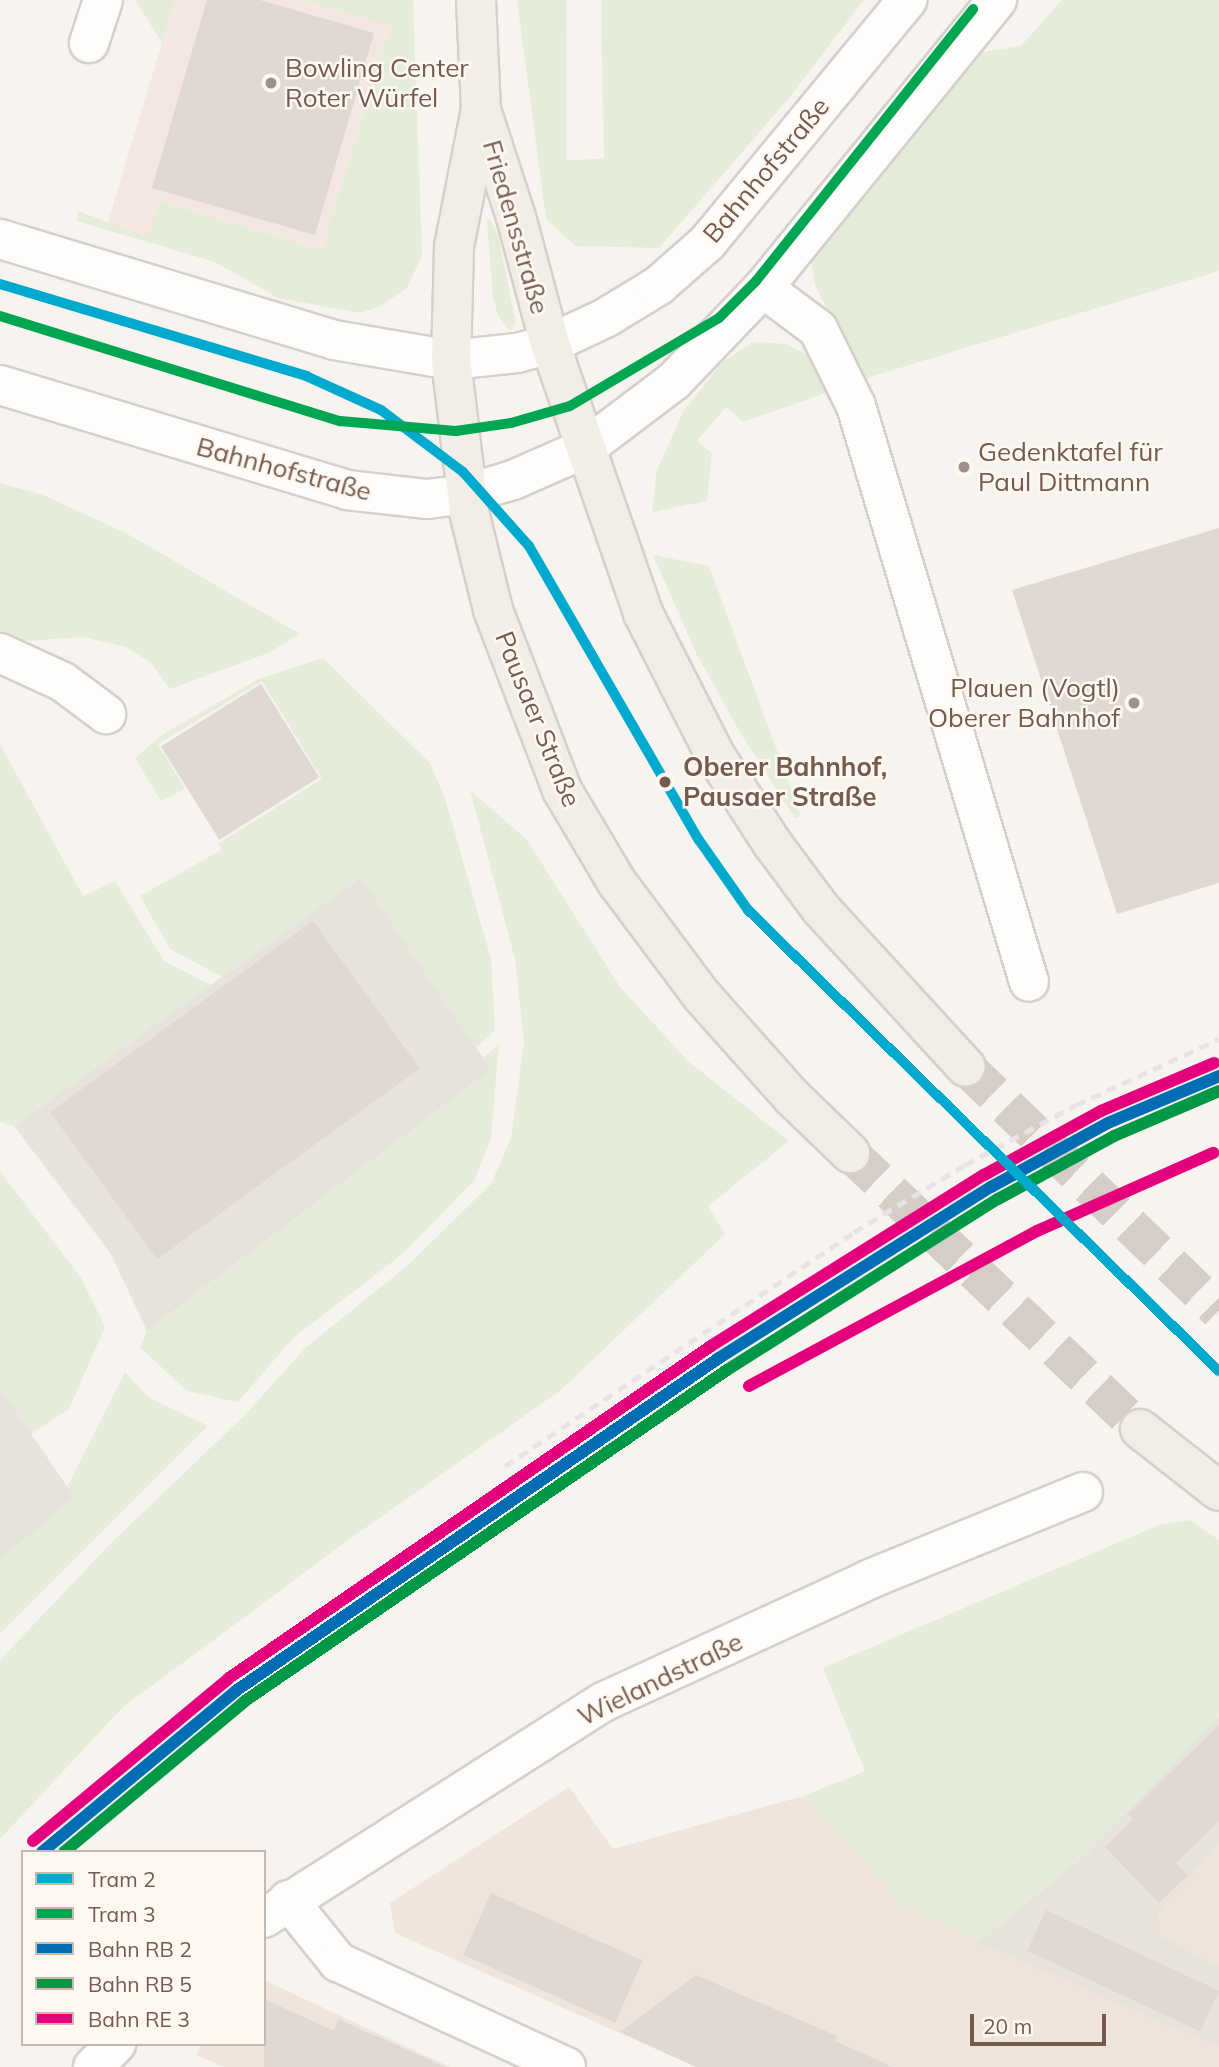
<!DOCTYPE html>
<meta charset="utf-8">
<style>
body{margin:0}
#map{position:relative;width:1219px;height:2067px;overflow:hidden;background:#f7f3ee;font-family:Mulish,sans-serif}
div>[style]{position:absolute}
.residential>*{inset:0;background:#efe5dc}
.commercial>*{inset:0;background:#f4e6e0}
.industrial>*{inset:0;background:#e9e3de}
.green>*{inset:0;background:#e5edda}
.building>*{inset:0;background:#e0d9d3;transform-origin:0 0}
.major-tunnel>*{height:38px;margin-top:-19px;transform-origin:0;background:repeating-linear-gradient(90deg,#d6cdc6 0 38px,transparent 0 57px)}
.roads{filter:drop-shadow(2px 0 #d6d0cc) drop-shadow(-2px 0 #d6d0cc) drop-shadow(0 2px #d6d0cc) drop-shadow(0 -2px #d6d0cc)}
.minor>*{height:38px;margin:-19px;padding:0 19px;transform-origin:19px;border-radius:19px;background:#fefdfc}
.major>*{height:38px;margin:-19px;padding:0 19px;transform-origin:19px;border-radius:19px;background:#f2ede7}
.rail>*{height:5px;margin-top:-2.5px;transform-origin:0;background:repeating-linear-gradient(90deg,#e5e3e5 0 10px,transparent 0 17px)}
.rail-1>*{height:12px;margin:-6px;padding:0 6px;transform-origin:6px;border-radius:6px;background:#006db5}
.rail-2>*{height:12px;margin:-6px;padding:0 6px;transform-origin:6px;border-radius:6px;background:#009847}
.rail-3>*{height:12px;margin:-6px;padding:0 6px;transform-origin:6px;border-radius:6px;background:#e5007d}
.tram-1>*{height:10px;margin:-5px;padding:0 5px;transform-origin:5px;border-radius:5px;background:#00a9ce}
.tram-2>*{height:10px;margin:-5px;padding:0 5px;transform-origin:5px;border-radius:5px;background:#00a651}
.dots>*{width:19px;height:19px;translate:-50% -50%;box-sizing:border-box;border:4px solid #fef8f0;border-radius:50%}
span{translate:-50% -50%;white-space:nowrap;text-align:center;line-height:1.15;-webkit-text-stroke:5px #fef8f0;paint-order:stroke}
.poi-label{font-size:26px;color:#735b4f}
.left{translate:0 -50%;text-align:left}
.right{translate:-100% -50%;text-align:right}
.street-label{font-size:26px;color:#735b4f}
.stop-label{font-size:26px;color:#735b4f;font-weight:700}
.legend{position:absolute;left:21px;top:1850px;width:245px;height:196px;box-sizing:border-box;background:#fef8f0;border:2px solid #c6b9b0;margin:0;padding:9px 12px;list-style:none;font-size:21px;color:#735b4f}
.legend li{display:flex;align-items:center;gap:14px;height:35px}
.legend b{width:35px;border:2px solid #c6b9b0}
.scale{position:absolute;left:970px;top:2014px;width:136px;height:32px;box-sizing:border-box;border:4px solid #735b4f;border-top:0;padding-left:9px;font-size:21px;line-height:24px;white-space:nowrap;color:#735b4f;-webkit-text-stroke:5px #fef8f0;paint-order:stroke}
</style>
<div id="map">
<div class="residential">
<div style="clip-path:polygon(569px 1787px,613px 1849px,803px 1796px,902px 1904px,1219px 2047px,1219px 2067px,696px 2067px,395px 1933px,390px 1903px)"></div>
<div style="clip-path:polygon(1219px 1843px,1219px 1966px,1159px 1936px,1158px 1912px)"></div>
<div style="clip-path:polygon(264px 1980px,450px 2067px,224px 2067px,196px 2055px,202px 2044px,264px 2044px)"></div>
</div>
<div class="commercial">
<div style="clip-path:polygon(175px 0,305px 0,390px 25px,322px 250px,159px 201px,148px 237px,107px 225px)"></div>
</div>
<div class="industrial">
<div style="clip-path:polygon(361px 877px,491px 1070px,147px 1331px,111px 1254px,14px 1126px)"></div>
<div style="clip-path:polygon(0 1388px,75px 1498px,0 1560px)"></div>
<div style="clip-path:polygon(1219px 1716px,1219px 1843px,1158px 1913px,1160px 1936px,1219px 1966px,1219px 2047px,979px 1942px,1084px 1856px)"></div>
</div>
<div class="green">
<div style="clip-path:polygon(135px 0,175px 0,162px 43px)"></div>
<div style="clip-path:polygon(305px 0,413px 0,422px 255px,407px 288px,381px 306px,360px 313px,278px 298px,215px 262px,77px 221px,78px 211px,148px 237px,159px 201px,322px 250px,390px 26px)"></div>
<div style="clip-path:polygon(517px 0,566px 0,567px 160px,604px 159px,601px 0,864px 0,790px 97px,659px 248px,575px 246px,546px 219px)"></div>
<div style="clip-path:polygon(1062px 0,1219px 0,1219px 271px,863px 379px,815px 285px,811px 261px,822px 240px,976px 53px,1021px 46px)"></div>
<div style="clip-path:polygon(487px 220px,491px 220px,498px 235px,516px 323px,510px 331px,498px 316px,493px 297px)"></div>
<div style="clip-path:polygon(753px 342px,787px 344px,811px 357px,823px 373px,826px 393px,743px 422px,726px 407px,697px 441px,712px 453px,707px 501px,652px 512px,657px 470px,684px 410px,724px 361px)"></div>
<div style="clip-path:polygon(0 483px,43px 495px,126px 533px,300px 634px,268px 653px,170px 689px,151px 663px,126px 647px,82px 637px,28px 641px,0 637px)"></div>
<div style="clip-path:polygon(653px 555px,709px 566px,801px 816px,795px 818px,741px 734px,697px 655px)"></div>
<div style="clip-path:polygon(323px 658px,430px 763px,445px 798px,491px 959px,495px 1030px,476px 1048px,361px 877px,222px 977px,170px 949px,140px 896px,221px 850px,219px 843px,322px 779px,262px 681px,158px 744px,185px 789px,161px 801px,135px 758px,162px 735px,258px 679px)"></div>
<div style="clip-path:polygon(0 744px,83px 896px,115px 881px,164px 961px,211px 985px,14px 1126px,0 1122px)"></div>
<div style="clip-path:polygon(470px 790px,527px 840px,620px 987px,689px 1062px,789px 1141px,708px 1206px,725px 1234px,561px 1390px,344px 1543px,122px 1708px,0 1839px,0 1660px,112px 1542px,246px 1414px,305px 1348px,407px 1266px,491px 1184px,511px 1138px,524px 1043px,515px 959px)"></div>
<div style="clip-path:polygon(499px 1044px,491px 1139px,474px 1181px,401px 1255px,293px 1338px,238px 1402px,187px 1391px,140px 1347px,147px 1331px,491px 1070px,483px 1058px)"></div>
<div style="clip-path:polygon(0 1171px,81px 1278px,105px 1327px,69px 1409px,31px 1434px,0 1388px)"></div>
<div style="clip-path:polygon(125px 1372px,148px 1397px,208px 1426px,0 1634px,0 1560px,74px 1498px,67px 1487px)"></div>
<div style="clip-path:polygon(1190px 1520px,1219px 1540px,1219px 1716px,1084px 1856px,979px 1942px,902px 1904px,803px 1796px,865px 1771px,823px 1668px,1159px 1525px)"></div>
</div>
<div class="building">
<div style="clip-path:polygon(207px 0,260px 0,374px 33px,315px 235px,152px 188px)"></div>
<div style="clip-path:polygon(1219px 528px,1219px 883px,1117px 914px,1012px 590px)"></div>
<div style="left:261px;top:684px;width:110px;height:118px;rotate:58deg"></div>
<div style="left:313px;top:921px;width:182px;height:325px;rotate:54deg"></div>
<div style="clip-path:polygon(1219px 1725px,1219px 1821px,1176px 1863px,1188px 1875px,1159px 1903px,1105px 1847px,1133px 1819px,1128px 1814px)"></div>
<div style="left:491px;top:1893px;width:166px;height:68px;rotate:24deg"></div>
<div style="left:1046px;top:1910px;width:191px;height:45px;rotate:25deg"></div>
<div style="clip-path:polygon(696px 1975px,837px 2036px,835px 2041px,893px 2067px,696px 2067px,620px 2032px)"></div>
<div style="clip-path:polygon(264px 1999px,334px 2031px,338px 2019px,446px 2067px,264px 2067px)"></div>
</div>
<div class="major-tunnel">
<div style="left:966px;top:1067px;width:351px;rotate:44deg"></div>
<div style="left:850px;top:1153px;width:400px;rotate:43.6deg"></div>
</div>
<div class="roads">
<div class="minor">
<div style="left:89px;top:43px;width:45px;rotate:-72deg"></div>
<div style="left:0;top:239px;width:349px;rotate:16.8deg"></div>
<div style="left:334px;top:340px;width:119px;rotate:9.7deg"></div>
<div style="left:451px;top:360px;width:66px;rotate:-6.1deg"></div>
<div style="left:517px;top:353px;width:34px;rotate:-15deg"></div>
<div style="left:550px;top:344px;width:63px;rotate:-25.3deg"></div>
<div style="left:607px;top:317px;width:60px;rotate:-31.3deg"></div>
<div style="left:658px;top:286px;width:65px;rotate:-41.3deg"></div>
<div style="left:707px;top:243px;width:315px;rotate:-50.5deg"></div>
<div style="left:763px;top:288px;width:69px;rotate:36.7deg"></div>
<div style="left:818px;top:329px;width:86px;rotate:63.7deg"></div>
<div style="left:856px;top:406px;width:601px;rotate:73.28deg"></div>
<div style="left:0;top:385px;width:363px;rotate:16.8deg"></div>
<div style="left:347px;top:490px;width:81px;rotate:6.4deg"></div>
<div style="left:427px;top:499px;width:39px;rotate:-7deg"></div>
<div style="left:466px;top:494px;width:49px;rotate:-16.6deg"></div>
<div style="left:513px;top:480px;width:77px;rotate:-23.6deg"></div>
<div style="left:584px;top:449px;width:113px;rotate:-37.1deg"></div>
<div style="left:674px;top:381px;width:129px;rotate:-46.3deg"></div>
<div style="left:763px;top:288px;width:371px;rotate:-50.9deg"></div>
<div style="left:0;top:653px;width:69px;rotate:24.7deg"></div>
<div style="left:63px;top:682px;width:54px;rotate:36.7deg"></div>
<div style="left:288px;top:1900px;width:80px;rotate:51.1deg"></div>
<div style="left:338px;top:1962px;width:251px;rotate:24.7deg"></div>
<div style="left:264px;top:1918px;width:402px;rotate:-32.5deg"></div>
<div style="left:603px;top:1702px;width:294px;rotate:-24.7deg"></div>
<div style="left:870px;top:1579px;width:230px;rotate:-22.2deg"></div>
<div style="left:93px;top:2067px;width:33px;rotate:-45deg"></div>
</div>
<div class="major">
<div style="left:476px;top:0;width:109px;rotate:87.4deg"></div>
<div style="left:481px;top:109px;width:141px;rotate:101.1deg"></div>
<div style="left:454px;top:247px;width:113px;rotate:91.5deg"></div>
<div style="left:451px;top:360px;width:153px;rotate:83.2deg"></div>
<div style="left:469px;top:512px;width:101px;rotate:76.2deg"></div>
<div style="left:493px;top:610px;width:193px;rotate:69deg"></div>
<div style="left:562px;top:790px;width:106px;rotate:59.3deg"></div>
<div style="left:616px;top:881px;width:144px;rotate:53.2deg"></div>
<div style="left:702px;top:996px;width:135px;rotate:48.3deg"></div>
<div style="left:792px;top:1097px;width:81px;rotate:44deg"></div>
<div style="left:481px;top:110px;width:113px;rotate:71.9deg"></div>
<div style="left:516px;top:217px;width:131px;rotate:75deg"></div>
<div style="left:550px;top:344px;width:285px;rotate:70.9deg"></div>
<div style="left:643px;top:613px;width:159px;rotate:63.1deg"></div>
<div style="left:715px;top:755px;width:105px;rotate:57.1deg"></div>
<div style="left:772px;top:843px;width:82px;rotate:53.4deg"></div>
<div style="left:821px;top:909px;width:214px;rotate:47.5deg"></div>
<div style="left:1140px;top:1429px;width:100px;rotate:38.1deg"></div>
</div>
</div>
<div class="rail">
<div style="left:505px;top:1466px;width:420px;rotate:-33.8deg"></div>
<div style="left:854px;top:1232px;width:130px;rotate:-31.1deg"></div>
<div style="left:965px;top:1165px;width:126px;rotate:-28.4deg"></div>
<div style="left:1076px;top:1105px;width:157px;rotate:-24.8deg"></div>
</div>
<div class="rail-1">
<div style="left:42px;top:1852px;width:254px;rotate:-39.7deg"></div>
<div style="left:237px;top:1690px;width:585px;rotate:-34.56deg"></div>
<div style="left:719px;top:1358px;width:321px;rotate:-32.2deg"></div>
<div style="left:991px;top:1187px;width:133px;rotate:-28.7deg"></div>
<div style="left:1108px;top:1123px;width:121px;rotate:-22.9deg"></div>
</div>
<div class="rail-2">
<div style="left:64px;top:1852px;width:236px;rotate:-39.8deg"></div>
<div style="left:245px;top:1701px;width:585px;rotate:-34.48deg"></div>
<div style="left:727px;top:1370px;width:320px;rotate:-32.3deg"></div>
<div style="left:998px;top:1199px;width:132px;rotate:-28.5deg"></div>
<div style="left:1114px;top:1136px;width:114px;rotate:-23.2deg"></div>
</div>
<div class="rail-3">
<div style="left:749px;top:1386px;width:327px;rotate:-28.3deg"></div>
<div style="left:1037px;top:1231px;width:193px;rotate:-23.9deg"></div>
<div style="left:33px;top:1841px;width:255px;rotate:-39.7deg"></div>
<div style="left:229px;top:1678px;width:585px;rotate:-34.56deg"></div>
<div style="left:711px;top:1346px;width:322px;rotate:-32.1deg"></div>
<div style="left:984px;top:1175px;width:133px;rotate:-28.7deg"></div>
<div style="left:1101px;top:1111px;width:123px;rotate:-23deg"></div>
</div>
<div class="tram-1">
<div style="left:0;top:284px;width:320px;rotate:16.7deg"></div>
<div style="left:306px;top:376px;width:82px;rotate:24.4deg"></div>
<div style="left:381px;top:410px;width:103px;rotate:37.1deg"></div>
<div style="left:463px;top:472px;width:99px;rotate:48.3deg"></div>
<div style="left:529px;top:546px;width:340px;rotate:60deg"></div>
<div style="left:699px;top:840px;width:85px;rotate:55deg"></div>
<div style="left:748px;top:910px;width:659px;rotate:44.39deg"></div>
</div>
<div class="tram-2">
<div style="left:0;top:316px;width:356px;rotate:17.2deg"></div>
<div style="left:340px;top:421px;width:116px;rotate:4.9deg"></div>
<div style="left:456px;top:431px;width:56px;rotate:-8.3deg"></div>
<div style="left:511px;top:423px;width:61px;rotate:-16.1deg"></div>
<div style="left:570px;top:406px;width:173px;rotate:-30.6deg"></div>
<div style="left:719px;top:318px;width:52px;rotate:-45deg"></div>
<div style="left:756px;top:281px;width:348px;rotate:-51.4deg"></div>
</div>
<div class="dots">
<div style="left:271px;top:83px;background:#a19087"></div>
<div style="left:964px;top:467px;background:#a19087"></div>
<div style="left:1134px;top:703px;background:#a19087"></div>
<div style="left:665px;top:782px;background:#735b4f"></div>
</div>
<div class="poi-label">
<span class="left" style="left:285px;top:83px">Bowling Center<br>Roter Würfel</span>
<span class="left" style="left:978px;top:467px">Gedenktafel für<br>Paul Dittmann</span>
<span class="right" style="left:1120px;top:703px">Plauen (Vogtl)<br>Oberer Bahnhof</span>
</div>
<div class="street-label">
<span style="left:766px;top:170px;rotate:-50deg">Bahnhofstraße</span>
<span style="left:516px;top:227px;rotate:74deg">Friedensstraße</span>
<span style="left:284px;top:469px;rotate:15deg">Bahnhofstraße</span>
<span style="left:538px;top:719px;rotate:68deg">Pausaer Straße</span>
<span style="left:660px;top:1679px;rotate:-26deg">Wielandstraße</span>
</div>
<div class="stop-label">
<span class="left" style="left:683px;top:782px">Oberer Bahnhof,<br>Pausaer Straße</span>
</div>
<ul class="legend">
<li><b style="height:9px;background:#00a9ce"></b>Tram 2</li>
<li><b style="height:9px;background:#00a651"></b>Tram 3</li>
<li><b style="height:9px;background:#006db5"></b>Bahn RB 2</li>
<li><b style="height:9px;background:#009847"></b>Bahn RB 5</li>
<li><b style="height:9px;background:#e5007d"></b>Bahn RE 3</li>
</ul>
<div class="scale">20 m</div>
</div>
